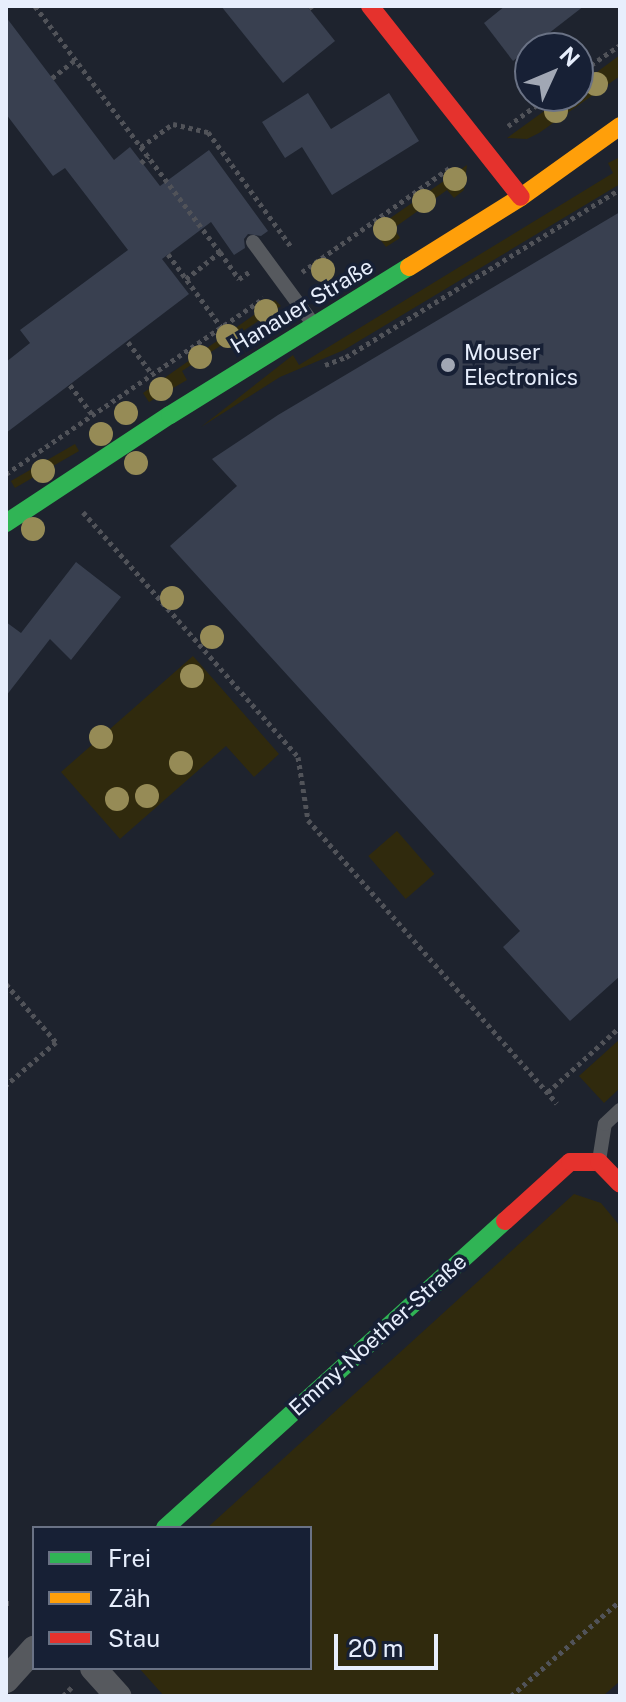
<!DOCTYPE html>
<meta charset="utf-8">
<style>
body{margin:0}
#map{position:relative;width:626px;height:1702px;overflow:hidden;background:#1e232e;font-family:"Public Sans",sans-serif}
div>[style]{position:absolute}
.green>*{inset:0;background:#302a0d;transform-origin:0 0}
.building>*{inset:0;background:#394050}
.path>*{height:5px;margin-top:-2.5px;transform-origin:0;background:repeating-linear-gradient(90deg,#515359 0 4px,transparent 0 8px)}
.lane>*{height:14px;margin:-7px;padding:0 7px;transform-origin:7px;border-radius:7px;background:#56595e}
.street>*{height:26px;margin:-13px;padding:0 13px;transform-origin:13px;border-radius:13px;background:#56595e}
.fast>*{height:18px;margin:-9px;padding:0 9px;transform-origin:9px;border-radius:9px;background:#30b455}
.slow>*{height:18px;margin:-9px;padding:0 9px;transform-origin:9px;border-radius:9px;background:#ff9f0a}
.jam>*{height:18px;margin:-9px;padding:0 9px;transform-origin:9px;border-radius:9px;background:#e5322d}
.trees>*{width:24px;height:24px;margin:-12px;border-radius:50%;background:#968b56}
.dots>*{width:22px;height:22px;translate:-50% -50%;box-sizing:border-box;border:4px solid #172035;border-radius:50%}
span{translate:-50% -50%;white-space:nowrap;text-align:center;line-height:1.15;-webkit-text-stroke:7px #172035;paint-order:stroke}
.street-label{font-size:22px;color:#e7eefc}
.poi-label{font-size:22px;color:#e7eefc}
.left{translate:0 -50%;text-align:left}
.frame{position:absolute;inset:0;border:8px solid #e7eefc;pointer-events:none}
.legend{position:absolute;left:32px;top:1526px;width:280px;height:144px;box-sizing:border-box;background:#172035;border:2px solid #6a7285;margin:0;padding:10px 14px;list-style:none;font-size:24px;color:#e7eefc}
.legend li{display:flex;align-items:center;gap:16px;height:40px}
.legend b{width:40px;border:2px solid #6a7285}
.north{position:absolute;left:514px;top:32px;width:80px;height:80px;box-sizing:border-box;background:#172035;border:2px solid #6a7285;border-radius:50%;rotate:46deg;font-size:22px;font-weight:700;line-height:32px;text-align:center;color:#e7eefc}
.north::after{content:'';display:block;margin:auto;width:28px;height:36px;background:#a1a7b4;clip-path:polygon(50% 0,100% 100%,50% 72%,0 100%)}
.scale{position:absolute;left:334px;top:1634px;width:104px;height:36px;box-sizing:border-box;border:4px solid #e7eefc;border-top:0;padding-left:10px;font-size:24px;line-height:28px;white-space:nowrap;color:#e7eefc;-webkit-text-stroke:6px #172035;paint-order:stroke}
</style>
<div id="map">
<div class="green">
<div style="clip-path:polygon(620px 55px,620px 76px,539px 133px,527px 139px,507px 138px,565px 96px,578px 96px,578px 86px)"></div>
<div style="clip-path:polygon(620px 157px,620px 184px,344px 350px,280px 377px,201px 427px,293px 355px,299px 365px,613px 173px,608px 163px)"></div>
<div style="clip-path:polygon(467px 165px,464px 190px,454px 198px,447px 190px,394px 228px,400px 238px,386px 247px,373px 230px)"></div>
<div style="clip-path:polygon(275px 300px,281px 306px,182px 371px,187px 380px,149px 402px,143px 393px)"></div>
<div style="left:75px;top:444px;width:8px;height:74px;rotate:60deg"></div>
<div style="clip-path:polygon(193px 656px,279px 754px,254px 777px,226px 746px,120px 839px,61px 772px)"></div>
<div style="left:397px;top:831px;width:57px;height:38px;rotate:49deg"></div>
<div style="clip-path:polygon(620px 1039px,620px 1088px,604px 1103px,579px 1076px)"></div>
<div style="clip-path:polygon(574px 1194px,601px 1203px,620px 1226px,620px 1681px,603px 1696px,164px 1696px,139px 1668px,310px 1668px,310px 1528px,207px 1528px)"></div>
</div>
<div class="building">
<div style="clip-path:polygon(221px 6px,307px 6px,335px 41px,283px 83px)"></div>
<div style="clip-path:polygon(505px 6px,584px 6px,513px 61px,484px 23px)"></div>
<div style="clip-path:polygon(6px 17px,114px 160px,130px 147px,160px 186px,209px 150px,268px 231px,261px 236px,248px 234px,244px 239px,245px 248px,234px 255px,211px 222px,162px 259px,189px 294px,6px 433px,6px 362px,30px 343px,20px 330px,128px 250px,65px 168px,53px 176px,6px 114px)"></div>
<div style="clip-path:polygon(308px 93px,331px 129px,389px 93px,419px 141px,332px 195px,302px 147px,285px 158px,262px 122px)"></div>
<div style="clip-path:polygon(620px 212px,620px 976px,570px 1021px,503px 947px,520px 931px,170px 546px,237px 486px,212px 459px,278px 415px)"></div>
<div style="clip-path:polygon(76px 562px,121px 597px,71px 660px,50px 639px,6px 696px,6px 622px,21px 633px)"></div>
</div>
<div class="path">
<div style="left:35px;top:6px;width:308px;rotate:53.1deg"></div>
<div style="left:309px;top:8px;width:4px;rotate:-34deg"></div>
<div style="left:578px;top:74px;width:51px;rotate:-34.6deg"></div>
<div style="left:52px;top:78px;width:29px;rotate:-38deg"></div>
<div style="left:508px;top:126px;width:51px;rotate:-36.2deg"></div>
<div style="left:141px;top:147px;width:39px;rotate:-36deg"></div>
<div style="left:173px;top:124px;width:36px;rotate:13deg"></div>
<div style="left:208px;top:132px;width:143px;rotate:54.1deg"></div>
<div style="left:141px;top:163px;width:10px;rotate:-45deg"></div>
<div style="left:168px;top:254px;width:90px;rotate:54deg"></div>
<div style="left:302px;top:272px;width:182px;rotate:-35.2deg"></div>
<div style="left:186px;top:279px;width:43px;rotate:-38.5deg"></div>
<div style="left:220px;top:252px;width:33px;rotate:55deg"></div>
<div style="left:239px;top:279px;width:12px;rotate:-35deg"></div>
<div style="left:128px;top:342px;width:40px;rotate:53deg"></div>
<div style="left:325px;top:365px;width:22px;rotate:-21deg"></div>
<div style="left:346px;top:357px;width:321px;rotate:-31.5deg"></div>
<div style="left:70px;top:385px;width:38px;rotate:53deg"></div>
<div style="left:6px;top:474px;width:312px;rotate:-34.3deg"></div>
<div style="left:83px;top:512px;width:326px;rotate:48.7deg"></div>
<div style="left:298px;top:757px;width:64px;rotate:81deg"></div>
<div style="left:308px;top:820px;width:377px;rotate:48.7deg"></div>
<div style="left:6px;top:984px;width:77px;rotate:49.2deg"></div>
<div style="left:56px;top:1042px;width:66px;rotate:139.3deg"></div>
<div style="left:548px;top:1092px;width:97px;rotate:-42.1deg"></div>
<div style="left:6px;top:1603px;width:3px"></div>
<div style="left:63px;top:1696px;width:13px;rotate:-45deg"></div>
<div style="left:511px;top:1696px;width:145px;rotate:-41.1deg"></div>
</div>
<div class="lane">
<div style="left:253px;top:242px;width:103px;rotate:53.7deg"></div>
<div style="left:599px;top:1161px;width:37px;rotate:-81deg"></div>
<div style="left:605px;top:1124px;width:21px;rotate:-43deg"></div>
</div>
<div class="street">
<div style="left:93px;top:1668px;width:38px;rotate:48deg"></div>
<div style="left:6px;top:1680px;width:42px;rotate:-47.9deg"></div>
</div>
<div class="fast">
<div style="left:6px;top:523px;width:196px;rotate:-33.4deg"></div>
<div style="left:170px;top:415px;width:281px;rotate:-31.8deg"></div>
<div style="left:165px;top:1528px;width:458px;rotate:-42.1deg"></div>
</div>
<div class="slow">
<div style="left:409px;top:267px;width:132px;rotate:-32deg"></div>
<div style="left:521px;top:197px;width:122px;rotate:-35.6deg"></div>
</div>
<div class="jam">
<div style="left:370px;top:6px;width:243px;rotate:51.7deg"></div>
<div style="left:505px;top:1221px;width:88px;rotate:-42.2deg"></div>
<div style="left:570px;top:1162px;width:29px"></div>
<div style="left:599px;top:1162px;width:30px;rotate:46deg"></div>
</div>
<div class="trees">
<div style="left:596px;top:84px"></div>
<div style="left:556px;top:111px"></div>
<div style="left:455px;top:179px"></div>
<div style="left:424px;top:201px"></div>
<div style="left:385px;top:229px"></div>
<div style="left:323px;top:270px"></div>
<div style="left:266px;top:311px"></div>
<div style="left:228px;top:336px"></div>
<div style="left:200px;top:357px"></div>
<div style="left:161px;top:389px"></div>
<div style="left:126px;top:413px"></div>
<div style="left:101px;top:434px"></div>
<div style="left:136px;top:463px"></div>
<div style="left:43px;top:471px"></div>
<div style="left:33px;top:529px"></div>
<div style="left:172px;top:598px"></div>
<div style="left:212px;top:637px"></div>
<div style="left:192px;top:676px"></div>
<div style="left:101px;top:737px"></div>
<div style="left:181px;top:763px"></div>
<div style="left:147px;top:796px"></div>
<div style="left:117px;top:799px"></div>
</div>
<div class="dots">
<div style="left:448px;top:365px;background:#a1a7b4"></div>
</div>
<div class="street-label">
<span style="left:302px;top:306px;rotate:-31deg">Hanauer Straße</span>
<span style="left:378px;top:1335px;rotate:-42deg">Emmy-Noether-Straße</span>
</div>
<div class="poi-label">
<span class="left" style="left:464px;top:365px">Mouser<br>Electronics</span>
</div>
<div class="frame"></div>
<ul class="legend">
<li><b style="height:10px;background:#30b455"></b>Frei</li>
<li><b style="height:10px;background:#ff9f0a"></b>Zäh</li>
<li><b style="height:10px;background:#e5322d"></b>Stau</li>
</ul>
<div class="north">N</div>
<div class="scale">20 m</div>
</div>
